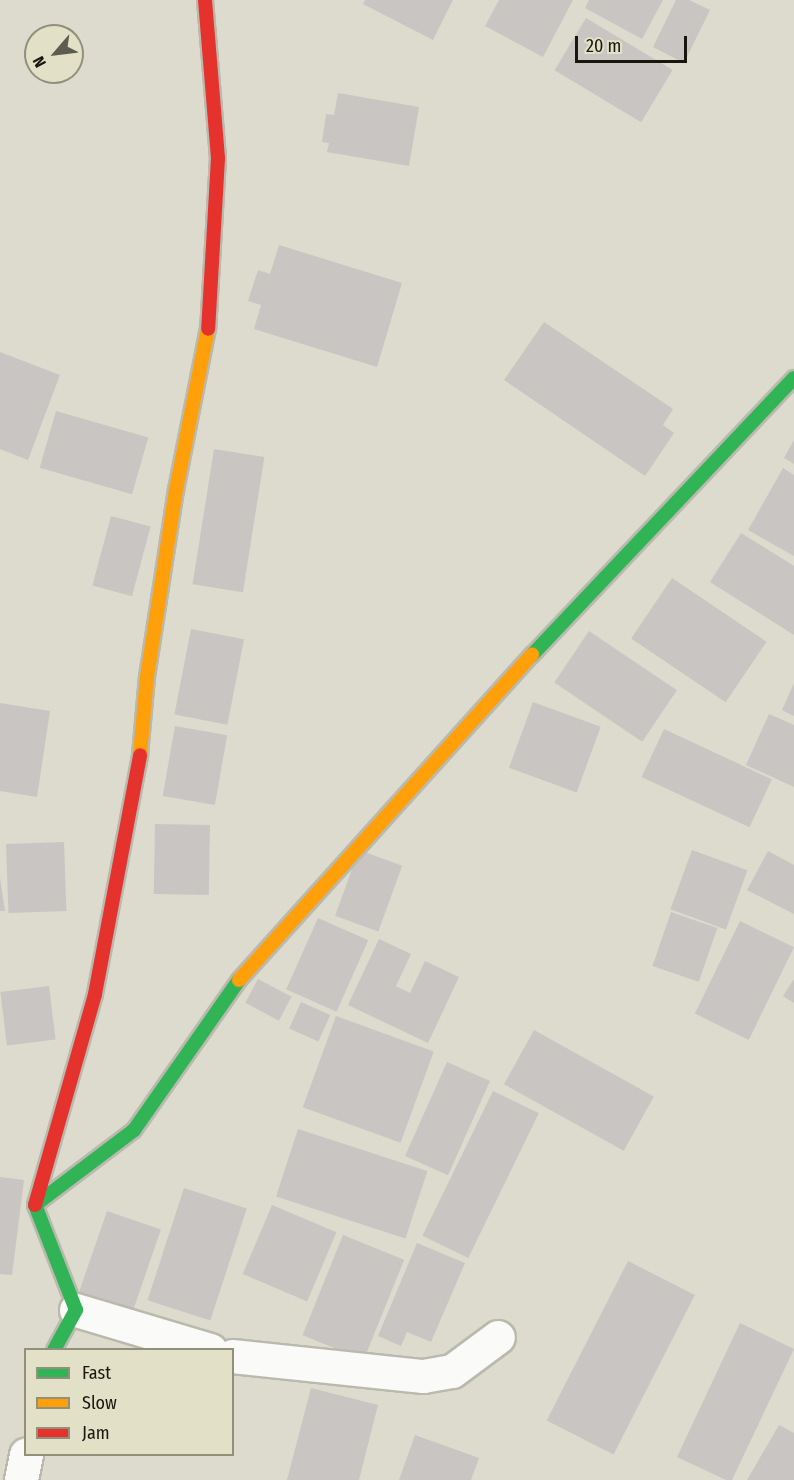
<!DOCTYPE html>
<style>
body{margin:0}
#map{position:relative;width:794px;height:1480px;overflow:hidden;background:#dcdbcd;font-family:"Fira Sans Condensed",sans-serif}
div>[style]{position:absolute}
.building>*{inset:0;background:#c9c5c3;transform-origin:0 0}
.roads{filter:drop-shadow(2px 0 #bab9ae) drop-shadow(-2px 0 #bab9ae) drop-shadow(0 2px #bab9ae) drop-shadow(0 -2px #bab9ae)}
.street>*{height:33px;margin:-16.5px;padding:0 16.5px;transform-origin:16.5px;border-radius:16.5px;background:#fafaf8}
.fast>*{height:14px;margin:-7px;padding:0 7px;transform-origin:7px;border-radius:7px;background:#30b455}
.slow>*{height:14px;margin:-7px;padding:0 7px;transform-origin:7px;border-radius:7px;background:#ff9f0a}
.jam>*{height:14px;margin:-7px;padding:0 7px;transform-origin:7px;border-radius:7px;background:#e5322d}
span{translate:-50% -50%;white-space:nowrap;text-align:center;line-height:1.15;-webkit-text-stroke:4.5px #e2e0c7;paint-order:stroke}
.legend{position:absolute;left:24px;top:1348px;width:210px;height:108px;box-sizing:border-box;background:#e2e0c7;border:2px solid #91907d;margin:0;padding:8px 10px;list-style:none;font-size:18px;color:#18170e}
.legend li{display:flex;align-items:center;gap:12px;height:30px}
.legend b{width:30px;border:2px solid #91907d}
.north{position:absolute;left:24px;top:24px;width:60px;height:60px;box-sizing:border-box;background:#e2e0c7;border:2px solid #91907d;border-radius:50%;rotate:242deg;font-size:16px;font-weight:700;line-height:24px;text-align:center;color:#18170e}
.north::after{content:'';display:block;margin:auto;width:21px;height:27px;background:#5d5c51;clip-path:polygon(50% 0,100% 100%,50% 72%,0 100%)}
.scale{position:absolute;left:575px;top:36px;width:112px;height:27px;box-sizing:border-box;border:3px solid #18170e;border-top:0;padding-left:8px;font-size:18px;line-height:21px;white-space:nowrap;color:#18170e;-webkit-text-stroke:4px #e2e0c7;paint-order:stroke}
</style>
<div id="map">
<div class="building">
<div style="clip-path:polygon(365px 0,453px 0,433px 40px,363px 4px)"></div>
<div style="clip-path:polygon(499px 0,573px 0,543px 57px,485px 26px)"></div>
<div style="clip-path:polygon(589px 0,663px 0,642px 39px,585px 8px)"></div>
<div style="clip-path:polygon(676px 0,689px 0,710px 10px,684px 63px,653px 47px)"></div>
<div style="left:586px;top:18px;width:101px;height:61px;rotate:31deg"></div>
<div style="clip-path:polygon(338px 93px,419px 107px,409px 166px,327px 152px,329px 143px,322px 142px,326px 114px,334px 115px)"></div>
<div style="clip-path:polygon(279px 245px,402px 283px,377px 367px,254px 329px,261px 305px,248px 301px,258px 270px,270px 274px)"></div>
<div style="clip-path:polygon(544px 322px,673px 409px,663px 425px,674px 433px,645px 476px,504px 380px)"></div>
<div style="clip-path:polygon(0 352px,60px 375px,28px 460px,0 449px)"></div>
<div style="left:56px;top:411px;width:96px;height:59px;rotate:16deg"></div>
<div style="clip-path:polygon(794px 440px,794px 464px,784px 458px)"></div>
<div style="left:214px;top:449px;width:51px;height:137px;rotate:9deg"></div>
<div style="clip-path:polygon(783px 468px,794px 475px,794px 556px,748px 530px)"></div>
<div style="left:111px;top:516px;width:41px;height:72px;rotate:15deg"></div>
<div style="clip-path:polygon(741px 533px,794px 566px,794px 635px,710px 582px)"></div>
<div style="left:672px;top:578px;width:114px;height:73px;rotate:34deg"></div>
<div style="left:191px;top:629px;width:54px;height:87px;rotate:11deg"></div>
<div style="left:589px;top:631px;width:106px;height:62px;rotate:34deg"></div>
<div style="clip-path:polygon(794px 683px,794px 716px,782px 710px)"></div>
<div style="left:533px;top:702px;width:72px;height:70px;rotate:20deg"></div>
<div style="clip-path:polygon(0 703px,50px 711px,37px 797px,0 791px)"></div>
<div style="clip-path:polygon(769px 714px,794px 725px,794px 787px,746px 765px)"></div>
<div style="left:175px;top:726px;width:53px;height:71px;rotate:10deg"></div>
<div style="left:664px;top:729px;width:119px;height:53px;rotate:25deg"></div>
<div style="left:155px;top:824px;width:55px;height:70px;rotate:1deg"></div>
<div style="left:64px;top:842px;width:69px;height:58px;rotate:88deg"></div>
<div style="left:359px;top:850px;width:46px;height:70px;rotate:20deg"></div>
<div style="left:692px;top:850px;width:59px;height:63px;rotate:20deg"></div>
<div style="clip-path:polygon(768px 851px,794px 865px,794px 914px,747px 890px)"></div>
<div style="clip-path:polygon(0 878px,5px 911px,0 911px)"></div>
<div style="left:671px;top:912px;width:49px;height:57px;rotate:19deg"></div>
<div style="left:318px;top:918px;width:55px;height:78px;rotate:24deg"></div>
<div style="left:740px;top:921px;width:60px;height:103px;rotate:26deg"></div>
<div style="clip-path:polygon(379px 939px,411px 954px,396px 986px,410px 993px,425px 961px,459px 977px,428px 1043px,348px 1005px)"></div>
<div style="left:258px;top:979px;width:38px;height:27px;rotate:28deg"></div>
<div style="clip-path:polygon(794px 979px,794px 1003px,783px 996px)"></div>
<div style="left:49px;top:986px;width:54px;height:49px;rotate:83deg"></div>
<div style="left:301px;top:1002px;width:32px;height:29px;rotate:24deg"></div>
<div style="left:336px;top:1016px;width:104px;height:97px;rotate:20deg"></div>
<div style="left:534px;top:1030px;width:137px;height:62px;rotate:29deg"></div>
<div style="left:447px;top:1062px;width:47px;height:103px;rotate:24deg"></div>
<div style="left:493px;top:1091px;width:51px;height:161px;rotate:26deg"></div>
<div style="left:298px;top:1129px;width:136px;height:71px;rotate:18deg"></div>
<div style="clip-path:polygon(0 1177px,24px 1180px,12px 1275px,0 1274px)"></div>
<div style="left:184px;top:1188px;width:66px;height:118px;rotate:18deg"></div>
<div style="left:272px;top:1205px;width:70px;height:75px;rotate:23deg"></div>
<div style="left:107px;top:1211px;width:57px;height:87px;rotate:19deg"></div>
<div style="left:343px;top:1235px;width:66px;height:108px;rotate:22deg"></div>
<div style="clip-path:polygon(417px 1243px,465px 1263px,431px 1342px,407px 1332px,401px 1346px,378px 1336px)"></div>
<div style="left:628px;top:1261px;width:75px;height:179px;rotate:27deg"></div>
<div style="clip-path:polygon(740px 1323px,794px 1349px,732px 1480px,726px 1480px,677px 1457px)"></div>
<div style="clip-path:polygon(311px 1388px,378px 1405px,359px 1480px,287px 1480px)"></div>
<div style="clip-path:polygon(779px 1425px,794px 1433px,794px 1480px,747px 1480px)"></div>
<div style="clip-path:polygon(415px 1435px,479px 1458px,471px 1480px,399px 1480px)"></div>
</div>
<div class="roads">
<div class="street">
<div style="left:76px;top:1310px;width:140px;rotate:16.6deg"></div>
<div style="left:232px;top:1356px;width:192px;rotate:6deg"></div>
<div style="left:423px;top:1376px;width:29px;rotate:-10deg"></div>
<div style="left:452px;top:1371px;width:57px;rotate:-36.5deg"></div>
<div style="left:21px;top:1480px;width:26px;rotate:-79deg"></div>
</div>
<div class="fast">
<div style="left:532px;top:655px;width:381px;rotate:-46.6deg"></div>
<div style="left:54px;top:1350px;width:46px;rotate:-61.2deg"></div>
<div style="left:76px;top:1310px;width:113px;rotate:-111.3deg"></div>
<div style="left:35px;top:1205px;width:124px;rotate:-37.1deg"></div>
<div style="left:134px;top:1130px;width:183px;rotate:-55deg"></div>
</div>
<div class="slow">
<div style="left:140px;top:755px;width:78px;rotate:-84.9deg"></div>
<div style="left:147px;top:677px;width:189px;rotate:-81.2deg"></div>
<div style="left:176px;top:490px;width:164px;rotate:-78.8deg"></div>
<div style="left:239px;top:980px;width:438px;rotate:-48deg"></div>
</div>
<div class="jam">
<div style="left:205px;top:0;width:159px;rotate:85.3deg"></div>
<div style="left:218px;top:158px;width:171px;rotate:93.3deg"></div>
<div style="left:35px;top:1205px;width:219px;rotate:-74.1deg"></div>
<div style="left:95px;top:994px;width:243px;rotate:-79.3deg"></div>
</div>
</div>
<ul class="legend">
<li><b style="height:8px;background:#30b455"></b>Fast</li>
<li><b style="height:8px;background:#ff9f0a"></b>Slow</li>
<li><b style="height:8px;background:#e5322d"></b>Jam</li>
</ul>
<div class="north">N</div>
<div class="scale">20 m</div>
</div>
